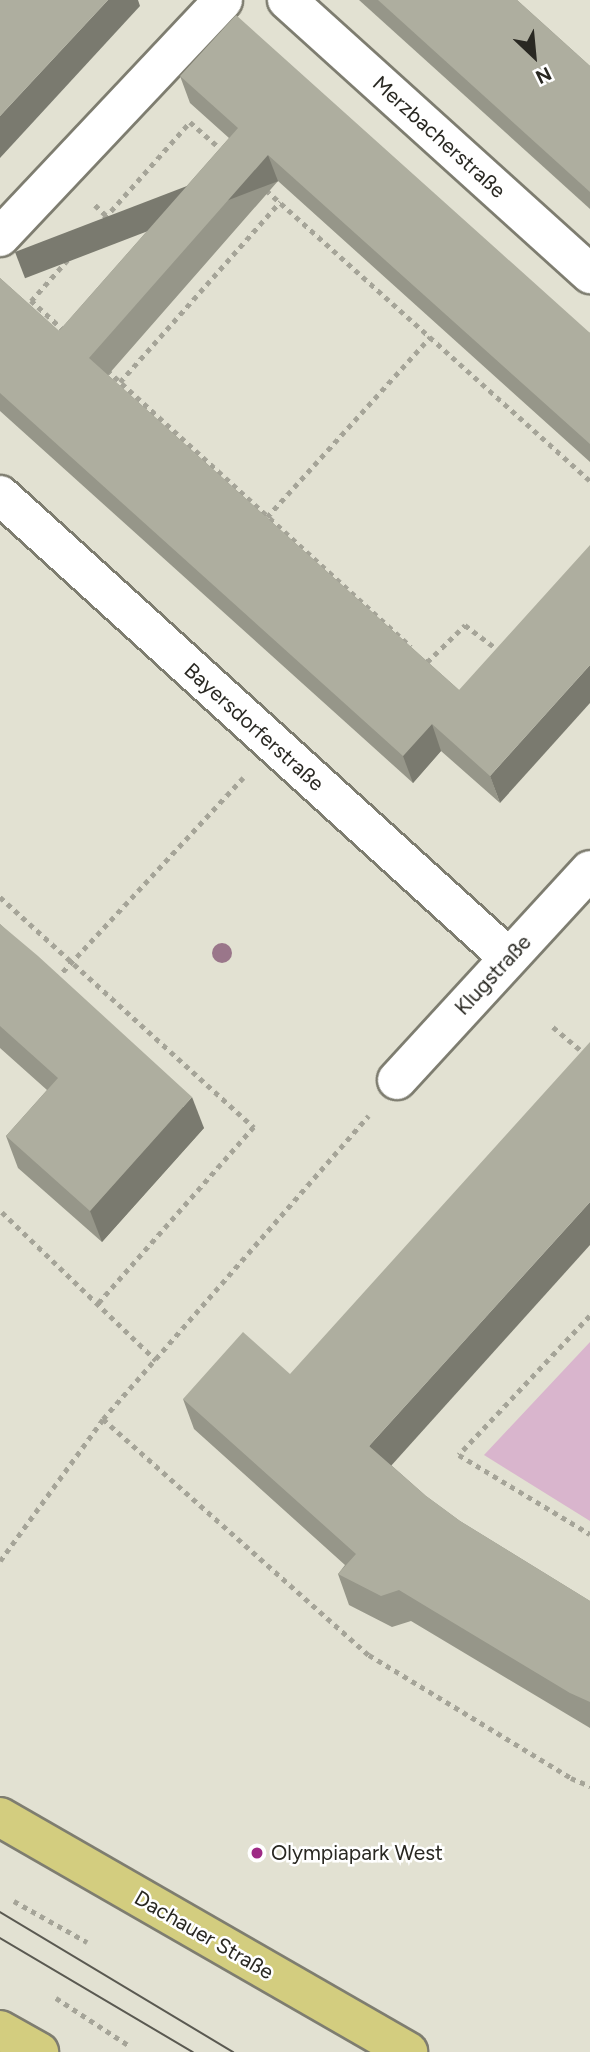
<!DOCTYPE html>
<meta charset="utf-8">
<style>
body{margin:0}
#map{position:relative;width:590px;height:2052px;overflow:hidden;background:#e2e1d2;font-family:Figtree,sans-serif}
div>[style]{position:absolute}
.green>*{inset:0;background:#d9b5cd}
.path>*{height:4.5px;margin-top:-2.25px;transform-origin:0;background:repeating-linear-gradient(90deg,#a5a498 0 5px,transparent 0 10px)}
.roads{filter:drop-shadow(2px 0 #7e7d70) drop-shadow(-2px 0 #7e7d70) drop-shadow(0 2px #7e7d70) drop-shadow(0 -2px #7e7d70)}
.minor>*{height:38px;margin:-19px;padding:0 19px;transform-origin:19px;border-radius:19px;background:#fff}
.major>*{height:38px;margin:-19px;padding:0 19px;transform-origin:19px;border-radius:19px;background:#d3cd7f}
.tram>*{height:2px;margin:-1px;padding:0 1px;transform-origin:1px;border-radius:1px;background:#5a5951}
.trees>*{width:20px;height:20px;margin:-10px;border-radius:50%;background:#9a768a}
.wall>*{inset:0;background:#969689}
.shaded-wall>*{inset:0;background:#7a7a6f;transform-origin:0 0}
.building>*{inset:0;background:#aeae9f}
.dots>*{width:19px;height:19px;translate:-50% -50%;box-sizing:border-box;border:4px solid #fff;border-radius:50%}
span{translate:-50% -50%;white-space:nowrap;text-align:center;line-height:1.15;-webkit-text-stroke:5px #fff;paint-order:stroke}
.street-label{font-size:21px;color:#292822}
.poi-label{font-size:21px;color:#292822}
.left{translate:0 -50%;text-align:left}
.north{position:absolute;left:499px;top:21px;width:70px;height:70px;-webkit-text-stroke:5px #fff;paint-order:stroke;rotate:154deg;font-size:19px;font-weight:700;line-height:28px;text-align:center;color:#292822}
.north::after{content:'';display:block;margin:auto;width:24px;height:32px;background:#292822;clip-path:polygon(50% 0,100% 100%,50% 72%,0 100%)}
</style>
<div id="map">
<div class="green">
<div style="clip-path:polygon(590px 1342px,590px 1521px,484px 1455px)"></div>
</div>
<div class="path">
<div style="left:266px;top:190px;width:435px;rotate:41.9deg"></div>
<div style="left:95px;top:205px;width:16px;rotate:43deg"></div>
<div style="left:64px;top:331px;width:45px;rotate:-137.7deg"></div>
<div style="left:31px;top:301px;width:239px;rotate:-48.4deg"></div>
<div style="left:190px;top:122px;width:44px;rotate:41.3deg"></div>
<div style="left:107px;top:370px;width:411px;rotate:42.3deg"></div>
<div style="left:120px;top:382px;width:241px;rotate:-48.4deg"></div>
<div style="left:267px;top:517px;width:243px;rotate:-47.8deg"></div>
<div style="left:425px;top:660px;width:3px;rotate:45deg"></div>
<div style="left:427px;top:662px;width:53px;rotate:-44.2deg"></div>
<div style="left:465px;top:625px;width:45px;rotate:36.9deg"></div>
<div style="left:0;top:897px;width:343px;rotate:42.2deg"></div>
<div style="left:254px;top:1127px;width:236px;rotate:131.4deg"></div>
<div style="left:56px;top:979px;width:275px;rotate:-47.1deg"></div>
<div style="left:553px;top:1027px;width:48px;rotate:40deg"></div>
<div style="left:2px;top:1212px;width:214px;rotate:43.9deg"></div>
<div style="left:590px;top:1316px;width:191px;rotate:133.3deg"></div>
<div style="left:459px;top:1455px;width:153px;rotate:31.1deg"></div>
<div style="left:103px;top:1419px;width:356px;rotate:41.6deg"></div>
<div style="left:369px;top:1655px;width:237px;rotate:31.3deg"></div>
<div style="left:571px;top:1778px;width:21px;rotate:23deg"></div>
<div style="left:0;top:1561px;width:175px;rotate:-54deg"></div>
<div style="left:103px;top:1419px;width:403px;rotate:-48.8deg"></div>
<div style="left:14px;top:1901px;width:84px;rotate:29.3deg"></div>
<div style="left:56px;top:1998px;width:86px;rotate:33.1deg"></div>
</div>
<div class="roads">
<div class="minor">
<div style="left:287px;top:0;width:409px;rotate:42.1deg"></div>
<div style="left:0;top:237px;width:325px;rotate:-46.7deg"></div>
<div style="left:0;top:495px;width:688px;rotate:42.29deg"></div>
<div style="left:397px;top:1080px;width:285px;rotate:-47.4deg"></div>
</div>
<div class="major">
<div style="left:0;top:1817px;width:471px;rotate:29.9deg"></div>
<div style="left:0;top:2030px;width:45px;rotate:29.4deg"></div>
</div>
</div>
<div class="tram">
<div style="left:0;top:1912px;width:272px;rotate:31deg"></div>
<div style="left:0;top:1938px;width:224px;rotate:30.6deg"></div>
</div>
<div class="trees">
<div style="left:222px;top:953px"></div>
</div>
<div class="wall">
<div style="clip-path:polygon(359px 0,517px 0,590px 66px,590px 209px)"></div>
<div style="clip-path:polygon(180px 76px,590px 333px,590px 462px,278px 181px,108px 375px,459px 690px,500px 803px,441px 751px,413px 783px,0 411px,0 278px,59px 331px,229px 138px,190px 103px)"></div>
<div style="clip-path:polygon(0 924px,204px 1128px,102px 1242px,18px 1168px,6px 1136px,47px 1090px,0 1048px)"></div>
<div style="clip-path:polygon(183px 1399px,391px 1465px,426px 1496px,460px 1521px,590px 1601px,590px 1728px,411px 1621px,392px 1627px,349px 1605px,338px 1574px,345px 1565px,194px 1429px)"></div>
</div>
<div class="shaded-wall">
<div style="clip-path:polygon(108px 0,138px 0,140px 6px,0 158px,0 116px)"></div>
<div style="left:268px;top:155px;width:28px;height:271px;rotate:69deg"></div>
<div style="clip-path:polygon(590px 665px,590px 703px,500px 803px,490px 776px)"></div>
<div style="clip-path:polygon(432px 724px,441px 751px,413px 783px,403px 756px)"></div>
<div style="clip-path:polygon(192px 1097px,204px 1128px,102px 1242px,90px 1211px)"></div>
<div style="clip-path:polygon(590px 1202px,590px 1245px,381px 1477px,369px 1446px)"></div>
</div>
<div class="building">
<div style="clip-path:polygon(0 0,108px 0,0 116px)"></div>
<div style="clip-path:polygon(378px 0,517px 0,590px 66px,590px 192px)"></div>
<div style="clip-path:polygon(236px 15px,590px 333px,590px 444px,268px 155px,89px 358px,459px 690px,590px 545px,590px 665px,490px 776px,432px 724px,403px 756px,0 393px,0 278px,59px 331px,238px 128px,180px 76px)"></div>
<div style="clip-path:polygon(0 924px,38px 956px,192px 1097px,90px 1211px,6px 1136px,58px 1078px,0 1026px)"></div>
<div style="clip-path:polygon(590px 1042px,590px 1202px,369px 1446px,426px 1496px,460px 1521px,590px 1601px,590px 1702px,570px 1693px,399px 1590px,381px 1596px,338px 1574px,356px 1554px,183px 1399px,243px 1332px,290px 1374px)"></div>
</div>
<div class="dots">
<div style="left:257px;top:1853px;background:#9e2a85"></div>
</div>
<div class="street-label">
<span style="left:439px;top:137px;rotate:42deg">Merzbacherstraße</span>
<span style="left:254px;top:727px;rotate:42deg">Bayersdorferstraße</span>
<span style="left:493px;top:975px;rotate:-47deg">Klugstraße</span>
<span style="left:204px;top:1935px;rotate:30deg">Dachauer Straße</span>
</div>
<div class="poi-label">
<span class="left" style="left:271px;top:1853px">Olympiapark West</span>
</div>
<div class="north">N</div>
</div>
